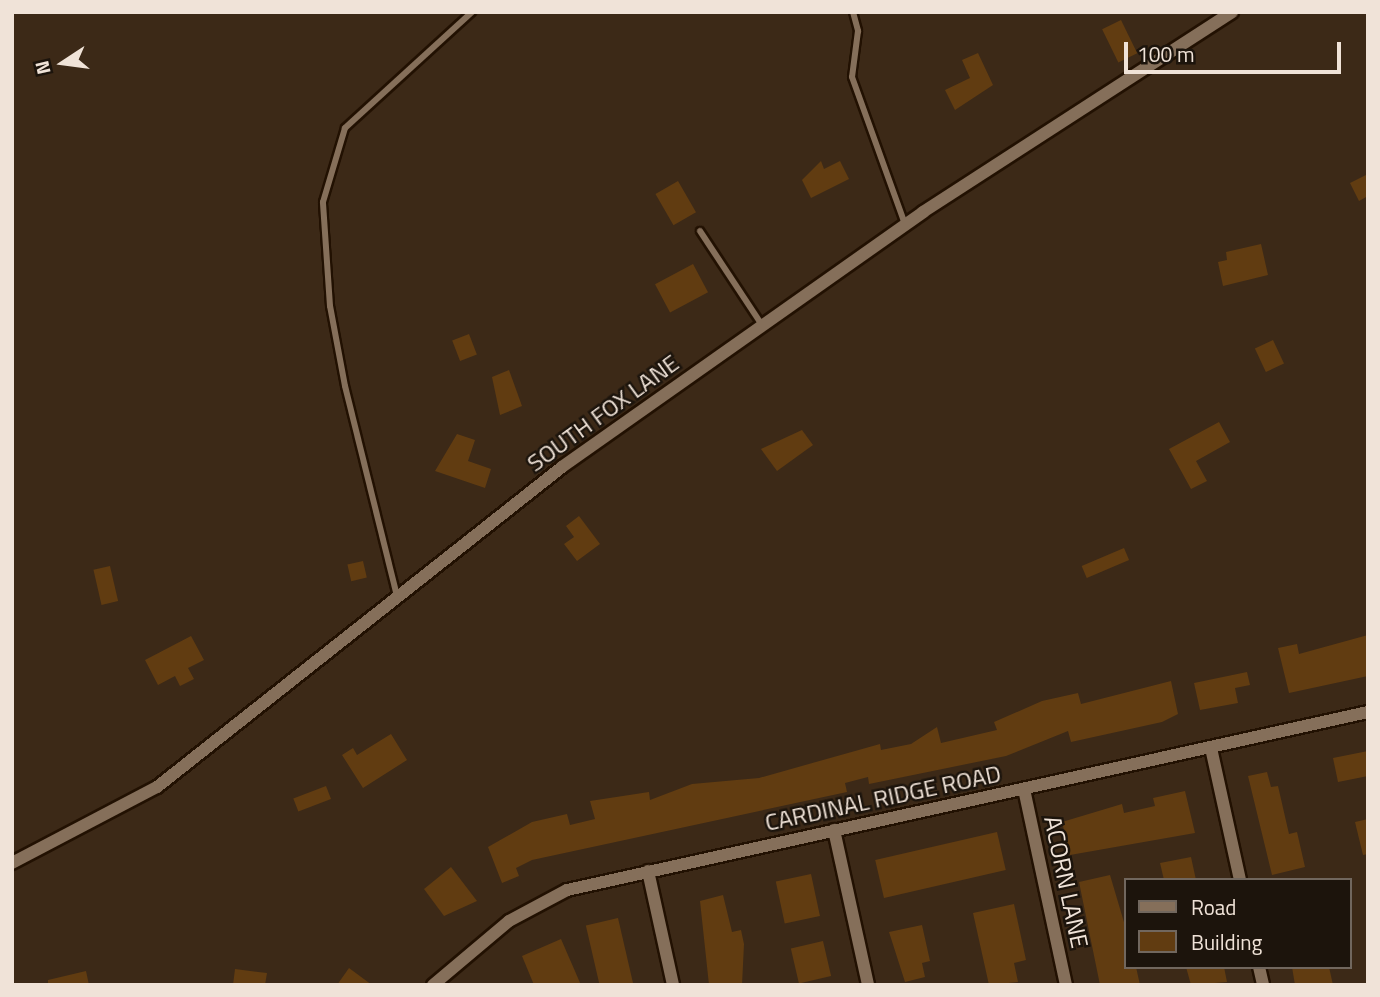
<!DOCTYPE html>
<style>
body{margin:0}
#map{position:relative;width:1380px;height:997px;overflow:hidden;background:#3c2917;font-family:"Titillium Web",sans-serif}
div>[style]{position:absolute}
.building>*{inset:0;background:#613c11;transform-origin:0 0}
.roads{filter:drop-shadow(2px 0 #221102) drop-shadow(-2px 0 #221102) drop-shadow(0 2px #221102) drop-shadow(0 -2px #221102)}
.lane>*{height:6px;margin:-3px;padding:0 3px;transform-origin:3px;border-radius:3px;background:#856f5a}
.street>*{height:12px;margin:-6px;padding:0 6px;transform-origin:6px;border-radius:6px;background:#856f5a}
span{translate:-50% -50%;white-space:nowrap;text-align:center;line-height:1.15;-webkit-text-stroke:5px #1c140c;paint-order:stroke}
.street-label{font-size:24px;color:#f0e3d8}
.frame{position:absolute;inset:0;border:14px solid #f0e3d8;pointer-events:none}
.legend{position:absolute;left:1124px;top:878px;width:228px;height:91px;box-sizing:border-box;background:#1c140c;border:2px solid #71675e;margin:0;padding:9px 12px;list-style:none;font-size:21px;color:#f0e3d8}
.legend li{display:flex;align-items:center;gap:14px;height:35px}
.legend b{width:35px;border:2px solid #71675e}
.north{position:absolute;left:28px;top:28px;width:70px;height:70px;-webkit-text-stroke:5px #1c140c;paint-order:stroke;rotate:257deg;font-size:19px;font-weight:700;line-height:28px;text-align:center;color:#f0e3d8}
.north::after{content:'';display:block;margin:auto;width:24px;height:32px;background:#f0e3d8;clip-path:polygon(50% 0,100% 100%,50% 72%,0 100%)}
.scale{position:absolute;left:1124px;top:42px;width:217px;height:32px;box-sizing:border-box;border:4px solid #f0e3d8;border-top:0;padding-left:9px;font-size:21px;line-height:24px;white-space:nowrap;color:#f0e3d8;-webkit-text-stroke:5px #1c140c;paint-order:stroke}
</style>
<div id="map">
<div class="building">
<div style="left:1121px;top:20px;width:37px;height:21px;rotate:64deg"></div>
<div style="clip-path:polygon(978px 53px,993px 85px,955px 110px,945px 90px,970px 78px,962px 60px)"></div>
<div style="clip-path:polygon(821px 161px,824px 169px,840px 161px,849px 179px,811px 198px,802px 180px)"></div>
<div style="clip-path:polygon(1368px 174px,1368px 196px,1359px 201px,1350px 183px)"></div>
<div style="left:678px;top:181px;width:36px;height:26px;rotate:60deg"></div>
<div style="clip-path:polygon(1261px 244px,1268px 275px,1223px 286px,1218px 262px,1227px 260px,1226px 252px)"></div>
<div style="left:693px;top:264px;width:32px;height:43px;rotate:62deg"></div>
<div style="left:469px;top:334px;width:22px;height:18px;rotate:69deg"></div>
<div style="left:1273px;top:340px;width:26px;height:20px;rotate:65deg"></div>
<div style="clip-path:polygon(509px 370px,522px 406px,500px 415px,492px 377px)"></div>
<div style="clip-path:polygon(1219px 422px,1230px 442px,1196px 461px,1207px 481px,1191px 489px,1169px 449px)"></div>
<div style="clip-path:polygon(802px 430px,813px 445px,777px 471px,761px 449px)"></div>
<div style="clip-path:polygon(457px 434px,475px 440px,468px 461px,491px 469px,485px 488px,435px 471px)"></div>
<div style="clip-path:polygon(579px 516px,600px 544px,577px 561px,564px 544px,574px 537px,566px 526px)"></div>
<div style="left:1124px;top:548px;width:13px;height:46px;rotate:67deg"></div>
<div style="left:363px;top:561px;width:17px;height:16px;rotate:77deg"></div>
<div style="left:110px;top:566px;width:36px;height:17px;rotate:77deg"></div>
<div style="clip-path:polygon(1368px 635px,1368px 676px,1289px 693px,1278px 648px,1297px 644px,1299px 654px)"></div>
<div style="clip-path:polygon(191px 636px,204px 660px,188px 668px,194px 679px,180px 686px,175px 676px,158px 685px,145px 660px)"></div>
<div style="clip-path:polygon(1247px 672px,1250px 685px,1235px 688px,1238px 703px,1200px 710px,1194px 683px)"></div>
<div style="clip-path:polygon(1171px 681px,1178px 714px,1162px 722px,1071px 742px,1068px 731px,1006px 756px,869px 784px,868px 777px,845px 783px,847px 792px,532px 860px,516px 868px,519px 876px,502px 883px,488px 847px,532px 822px,567px 814px,570px 825px,595px 819px,590px 801px,649px 792px,650px 800px,692px 784px,759px 778px,880px 744px,881px 750px,911px 744px,937px 727px,941px 743px,997px 730px,994px 722px,1042px 701px,1078px 693px,1081px 704px)"></div>
<div style="clip-path:polygon(391px 734px,407px 760px,363px 788px,342px 755px,353px 748px,357px 755px)"></div>
<div style="clip-path:polygon(1368px 751px,1368px 776px,1338px 782px,1333px 758px)"></div>
<div style="clip-path:polygon(1267px 772px,1271px 787px,1278px 786px,1289px 834px,1297px 832px,1305px 867px,1272px 875px,1248px 776px)"></div>
<div style="left:326px;top:786px;width:14px;height:35px;rotate:69deg"></div>
<div style="clip-path:polygon(1185px 791px,1195px 833px,1070px 855px,1062px 822px,1122px 804px,1124px 813px,1155px 806px,1153px 798px)"></div>
<div style="clip-path:polygon(1368px 819px,1368px 854px,1363px 855px,1355px 822px)"></div>
<div style="left:997px;top:832px;width:39px;height:125px;rotate:77deg"></div>
<div style="clip-path:polygon(1191px 857px,1196px 880px,1164px 880px,1160px 863px)"></div>
<div style="clip-path:polygon(451px 867px,477px 901px,444px 916px,424px 889px)"></div>
<div style="left:811px;top:874px;width:43px;height:36px;rotate:78deg"></div>
<div style="clip-path:polygon(1110px 875px,1126px 929px,1126px 967px,1136px 967px,1140px 985px,1100px 985px,1079px 882px)"></div>
<div style="clip-path:polygon(723px 895px,732px 932px,741px 930px,744px 944px,742px 985px,709px 985px,700px 901px)"></div>
<div style="clip-path:polygon(1014px 904px,1026px 960px,1014px 963px,1018px 982px,989px 985px,973px 913px)"></div>
<div style="left:618px;top:918px;width:69px;height:33px;rotate:77deg"></div>
<div style="clip-path:polygon(922px 925px,930px 961px,922px 963px,925px 977px,905px 982px,889px 932px)"></div>
<div style="clip-path:polygon(561px 939px,581px 985px,534px 985px,522px 956px)"></div>
<div style="left:823px;top:941px;width:36px;height:33px;rotate:77deg"></div>
<div style="clip-path:polygon(1186px 967px,1224px 967px,1227px 982px,1191px 985px)"></div>
<div style="clip-path:polygon(1292px 967px,1329px 967px,1333px 985px,1295px 985px)"></div>
<div style="clip-path:polygon(349px 968px,372px 985px,337px 985px)"></div>
<div style="clip-path:polygon(235px 969px,267px 973px,265px 985px,233px 985px)"></div>
<div style="clip-path:polygon(86px 971px,89px 985px,48px 985px,48px 980px)"></div>
</div>
<div class="roads">
<div class="lane">
<div style="left:853px;top:12px;width:20px;rotate:75deg"></div>
<div style="left:858px;top:31px;width:46px;rotate:97.4deg"></div>
<div style="left:852px;top:77px;width:156px;rotate:70.2deg"></div>
<div style="left:700px;top:231px;width:113px;rotate:56.6deg"></div>
<div style="left:396px;top:592px;width:212px;rotate:-103.9deg"></div>
<div style="left:345px;top:386px;width:81px;rotate:-100.6deg"></div>
<div style="left:330px;top:306px;width:104px;rotate:-93.9deg"></div>
<div style="left:323px;top:202px;width:77px;rotate:-73.4deg"></div>
<div style="left:345px;top:128px;width:172px;rotate:-42.4deg"></div>
</div>
<div class="street">
<div style="left:1211px;top:748px;width:135px;rotate:77.6deg"></div>
<div style="left:1024px;top:789px;width:200px;rotate:77.9deg"></div>
<div style="left:834px;top:830px;width:159px;rotate:77.6deg"></div>
<div style="left:12px;top:863px;width:164px;rotate:-27.7deg"></div>
<div style="left:157px;top:787px;width:516px;rotate:-38.31deg"></div>
<div style="left:562px;top:467px;width:442px;rotate:-35.2deg"></div>
<div style="left:923px;top:212px;width:368px;rotate:-32.9deg"></div>
<div style="left:648px;top:871px;width:117px;rotate:77.6deg"></div>
<div style="left:1259px;top:967px;width:18px;rotate:77deg"></div>
<div style="left:433px;top:985px;width:99px;rotate:-40.1deg"></div>
<div style="left:509px;top:921px;width:66px;rotate:-28.1deg"></div>
<div style="left:567px;top:890px;width:821px;rotate:-12.53deg"></div>
</div>
</div>
<div class="street-label">
<span style="left:603px;top:413px;rotate:-36deg">SOUTH FOX LANE</span>
<span style="left:883px;top:798px;rotate:-12deg">CARDINAL RIDGE ROAD</span>
<span style="left:1066px;top:882px;rotate:78deg">ACORN LANE</span>
</div>
<div class="frame"></div>
<ul class="legend">
<li><b style="height:9px;background:#856f5a"></b>Road</li>
<li><b style="height:19px;background:#613c11"></b>Building</li>
</ul>
<div class="north">N</div>
<div class="scale">100 m</div>
</div>
